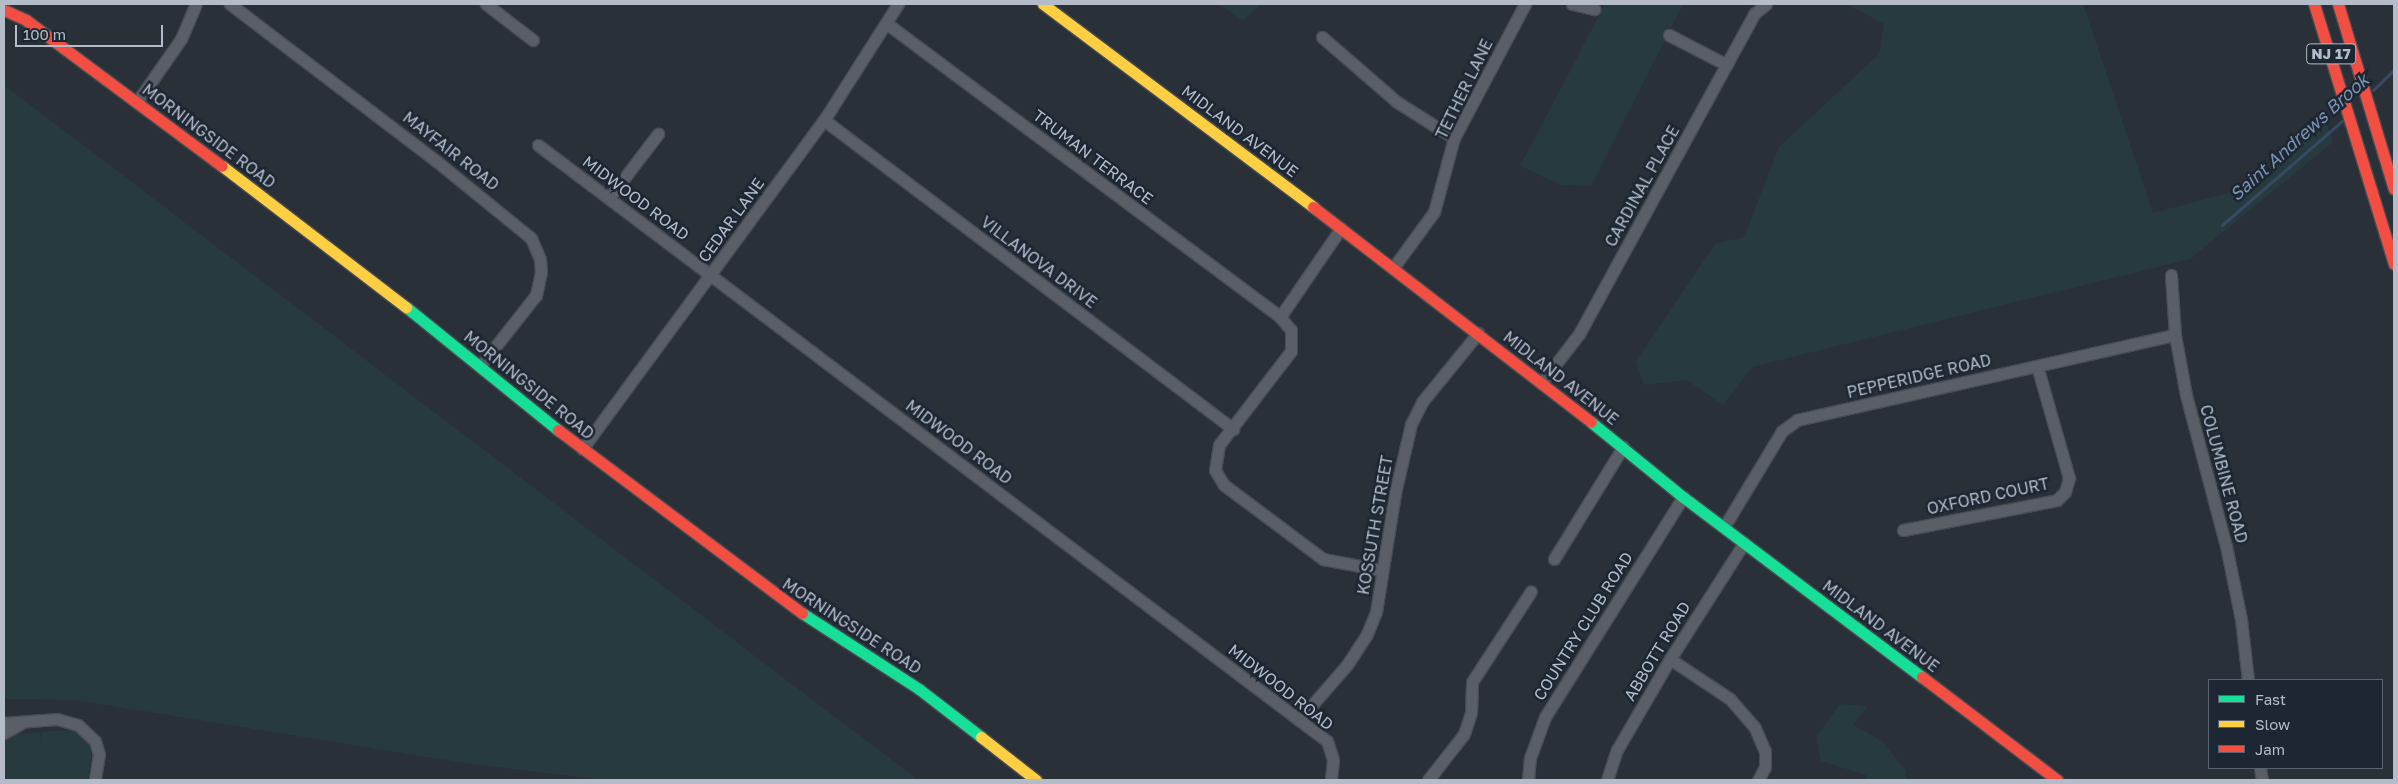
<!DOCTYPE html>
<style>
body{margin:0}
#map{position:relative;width:2398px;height:784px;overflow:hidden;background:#2a3038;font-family:"Golos Text",sans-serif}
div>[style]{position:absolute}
.green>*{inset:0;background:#273a3e}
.stream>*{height:3px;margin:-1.5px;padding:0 1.5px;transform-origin:1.5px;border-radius:1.5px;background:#384963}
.roads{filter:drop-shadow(1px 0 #484c53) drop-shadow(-1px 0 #484c53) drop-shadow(0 1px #484c53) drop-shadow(0 -1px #484c53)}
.street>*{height:11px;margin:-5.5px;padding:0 5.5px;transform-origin:5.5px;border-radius:5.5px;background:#5a5e66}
.fast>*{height:11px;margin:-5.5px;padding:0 5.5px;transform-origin:5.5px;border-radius:5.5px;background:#16e098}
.slow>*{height:11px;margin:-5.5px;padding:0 5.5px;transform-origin:5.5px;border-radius:5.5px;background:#ffcf43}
.jam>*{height:11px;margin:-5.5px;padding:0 5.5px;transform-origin:5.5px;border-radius:5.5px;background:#f24e42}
span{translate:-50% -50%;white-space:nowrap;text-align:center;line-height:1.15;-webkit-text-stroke:5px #1d2633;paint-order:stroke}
.shield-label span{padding:1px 4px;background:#1d2633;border:1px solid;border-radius:4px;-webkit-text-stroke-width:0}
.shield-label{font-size:15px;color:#b4bcc9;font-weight:700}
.street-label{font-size:16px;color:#b4bcc9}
.water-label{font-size:18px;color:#7c92b1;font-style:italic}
.frame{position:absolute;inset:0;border:5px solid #b4bcc9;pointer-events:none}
.legend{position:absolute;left:2208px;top:679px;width:175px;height:90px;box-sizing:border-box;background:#1d2633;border:1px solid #59626f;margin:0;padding:6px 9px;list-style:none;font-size:15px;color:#b4bcc9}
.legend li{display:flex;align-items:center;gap:10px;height:25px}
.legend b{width:25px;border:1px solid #59626f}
.scale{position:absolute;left:15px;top:25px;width:148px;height:22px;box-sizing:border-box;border:2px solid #b4bcc9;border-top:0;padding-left:6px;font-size:15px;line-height:18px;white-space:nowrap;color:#b4bcc9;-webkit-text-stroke:4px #1d2633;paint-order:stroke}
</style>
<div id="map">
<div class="green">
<div style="clip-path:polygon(1219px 4px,1260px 4px,1243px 21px)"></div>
<div style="clip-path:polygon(1605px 4px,1683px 4px,1591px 186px,1561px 185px,1520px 166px)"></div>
<div style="clip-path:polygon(1846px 4px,2083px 4px,2153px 213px,2254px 186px,2325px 116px,2333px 142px,2190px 259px,1752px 367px,1723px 405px,1687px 380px,1644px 385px,1636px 361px,1715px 244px,1744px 237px,1779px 147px,1879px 54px,1884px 24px)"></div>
<div style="clip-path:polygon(4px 85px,918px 780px,606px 780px,471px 764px,75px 700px,4px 699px)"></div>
<div style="clip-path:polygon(1840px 704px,1867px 706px,1853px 725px,1882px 741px,1906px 771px,1905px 780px,1867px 780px,1866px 775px,1821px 761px,1816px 737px)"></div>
<div style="clip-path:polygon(66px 730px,79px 731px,89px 741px,92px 754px,88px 780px,4px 780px,4px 736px,40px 732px,42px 748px,41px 732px)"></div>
</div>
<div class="stream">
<div style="left:2373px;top:90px;width:29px;rotate:-44deg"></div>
<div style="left:2222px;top:225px;width:159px;rotate:-40.9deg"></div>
</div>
<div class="roads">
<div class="street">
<div style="left:230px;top:4px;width:258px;rotate:37.3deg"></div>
<div style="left:435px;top:160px;width:124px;rotate:39.1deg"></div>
<div style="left:531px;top:238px;width:23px;rotate:67deg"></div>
<div style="left:540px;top:259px;width:13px;rotate:86deg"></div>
<div style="left:541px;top:272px;width:24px;rotate:102deg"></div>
<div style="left:536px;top:295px;width:89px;rotate:128.2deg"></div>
<div style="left:486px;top:4px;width:59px;rotate:37.5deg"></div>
<div style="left:1572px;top:4px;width:23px;rotate:13deg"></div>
<div style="left:886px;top:23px;width:492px;rotate:36.7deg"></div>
<div style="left:1669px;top:35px;width:65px;rotate:27.3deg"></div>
<div style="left:1322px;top:37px;width:99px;rotate:40.9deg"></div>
<div style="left:1397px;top:102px;width:67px;rotate:32.3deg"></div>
<div style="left:137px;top:102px;width:77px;rotate:-55.1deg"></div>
<div style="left:181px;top:39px;width:38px;rotate:-67deg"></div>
<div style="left:824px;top:120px;width:513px;rotate:37.07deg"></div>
<div style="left:538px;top:145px;width:989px;rotate:37.07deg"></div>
<div style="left:1327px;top:741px;width:20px;rotate:72deg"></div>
<div style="left:1333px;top:760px;width:20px;rotate:96deg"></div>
<div style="left:609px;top:198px;width:81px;rotate:-52.6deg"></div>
<div style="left:1341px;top:228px;width:108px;rotate:124.4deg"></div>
<div style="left:1280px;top:317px;width:17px;rotate:50deg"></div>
<div style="left:1291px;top:330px;width:21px;rotate:90deg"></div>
<div style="left:1291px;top:351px;width:118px;rotate:127.5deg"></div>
<div style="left:1219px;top:445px;width:25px;rotate:99deg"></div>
<div style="left:1215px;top:470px;width:17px;rotate:59deg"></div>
<div style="left:1224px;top:485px;width:124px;rotate:36.8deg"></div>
<div style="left:1323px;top:559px;width:60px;rotate:10.6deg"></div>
<div style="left:1393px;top:268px;width:69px;rotate:-53.8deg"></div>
<div style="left:1434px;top:212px;width:77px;rotate:-74.9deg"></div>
<div style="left:1454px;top:138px;width:152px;rotate:-62.1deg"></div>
<div style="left:2171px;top:275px;width:60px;rotate:86.2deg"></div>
<div style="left:2175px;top:335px;width:61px;rotate:79.6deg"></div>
<div style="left:2186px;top:395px;width:156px;rotate:75.2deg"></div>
<div style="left:2226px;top:546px;width:75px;rotate:78.4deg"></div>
<div style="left:2241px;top:619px;width:61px;rotate:83.5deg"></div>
<div style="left:1542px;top:382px;width:61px;rotate:-52.4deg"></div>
<div style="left:1579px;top:334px;width:366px;rotate:-61.3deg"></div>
<div style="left:1755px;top:13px;width:14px;rotate:-39deg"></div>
<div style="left:582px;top:449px;width:408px;rotate:-53.7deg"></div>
<div style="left:824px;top:120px;width:138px;rotate:-57.5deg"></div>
<div style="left:1724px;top:527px;width:112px;rotate:-58.9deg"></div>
<div style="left:1782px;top:431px;width:19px;rotate:-36deg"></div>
<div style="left:1797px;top:420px;width:387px;rotate:-12.7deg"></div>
<div style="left:1903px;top:530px;width:157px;rotate:-11deg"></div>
<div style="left:2057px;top:500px;width:11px;rotate:-45deg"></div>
<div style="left:2065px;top:492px;width:15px;rotate:-74deg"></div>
<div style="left:2069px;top:478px;width:116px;rotate:-105.9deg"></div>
<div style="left:1554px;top:559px;width:132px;rotate:-58.4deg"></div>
<div style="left:1670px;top:659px;width:72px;rotate:33.7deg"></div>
<div style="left:1730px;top:699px;width:38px;rotate:49deg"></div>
<div style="left:1755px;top:728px;width:25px;rotate:67deg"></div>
<div style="left:1765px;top:751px;width:16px;rotate:90deg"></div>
<div style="left:1765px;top:767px;width:15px;rotate:118deg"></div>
<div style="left:1299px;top:720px;width:73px;rotate:-48.9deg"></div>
<div style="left:1347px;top:665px;width:37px;rotate:-57deg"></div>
<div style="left:1367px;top:634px;width:24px;rotate:-68deg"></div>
<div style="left:1376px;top:612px;width:121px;rotate:-80.9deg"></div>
<div style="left:1395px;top:493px;width:71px;rotate:-76.9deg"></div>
<div style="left:1411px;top:424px;width:25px;rotate:-63deg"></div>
<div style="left:1422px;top:402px;width:89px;rotate:-50.9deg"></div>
<div style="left:4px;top:723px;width:53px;rotate:-4.3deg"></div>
<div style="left:57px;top:719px;width:22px;rotate:16deg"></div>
<div style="left:78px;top:725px;width:23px;rotate:43deg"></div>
<div style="left:95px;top:741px;width:14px;rotate:73deg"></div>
<div style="left:99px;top:754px;width:26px;rotate:99deg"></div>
<div style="left:4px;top:733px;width:18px;rotate:-29deg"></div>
<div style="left:2260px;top:768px;width:12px;rotate:81deg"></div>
<div style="left:1428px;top:780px;width:58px;rotate:-52deg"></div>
<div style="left:1464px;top:734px;width:22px;rotate:-72deg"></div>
<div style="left:1471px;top:713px;width:31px;rotate:-88deg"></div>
<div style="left:1472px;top:682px;width:108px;rotate:-57deg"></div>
<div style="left:1528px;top:780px;width:22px;rotate:-85deg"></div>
<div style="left:1530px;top:758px;width:44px;rotate:-69.9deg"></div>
<div style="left:1545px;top:717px;width:260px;rotate:-57.9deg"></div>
<div style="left:1607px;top:780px;width:32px;rotate:-72deg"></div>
<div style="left:1617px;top:750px;width:105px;rotate:-59.8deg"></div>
<div style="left:1670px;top:659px;width:138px;rotate:-57.5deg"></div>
</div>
<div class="fast">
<div style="left:406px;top:307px;width:196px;rotate:39deg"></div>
<div style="left:1591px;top:422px;width:119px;rotate:39.2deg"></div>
<div style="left:1683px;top:497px;width:299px;rotate:37deg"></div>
<div style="left:802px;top:613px;width:140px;rotate:33deg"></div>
<div style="left:919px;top:689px;width:78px;rotate:37.7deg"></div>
</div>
<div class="slow">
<div style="left:1043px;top:4px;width:338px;rotate:36.9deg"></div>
<div style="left:222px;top:166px;width:232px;rotate:37.5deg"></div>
<div style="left:981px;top:737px;width:70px;rotate:38deg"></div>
</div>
<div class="jam">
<div style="left:2314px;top:4px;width:272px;rotate:72.9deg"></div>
<div style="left:2338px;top:4px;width:193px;rotate:73.2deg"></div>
<div style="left:4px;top:10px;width:24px;rotate:24deg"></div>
<div style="left:26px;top:20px;width:244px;rotate:36.7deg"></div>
<div style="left:1313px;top:207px;width:351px;rotate:37.7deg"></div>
<div style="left:558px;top:430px;width:305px;rotate:36.9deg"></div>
<div style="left:1922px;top:677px;width:170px;rotate:37.3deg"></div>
</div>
</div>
<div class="shield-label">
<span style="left:2331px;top:54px">NJ 17</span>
</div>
<div class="street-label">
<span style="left:1464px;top:89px;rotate:-64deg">TETHER LANE</span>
<span style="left:1240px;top:131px;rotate:37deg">MIDLAND AVENUE</span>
<span style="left:209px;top:136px;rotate:37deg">MORNINGSIDE ROAD</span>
<span style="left:451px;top:151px;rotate:38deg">MAYFAIR ROAD</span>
<span style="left:1093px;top:157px;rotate:37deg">TRUMAN TERRACE</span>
<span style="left:1642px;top:186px;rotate:-61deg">CARDINAL PLACE</span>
<span style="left:636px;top:198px;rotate:37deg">MIDWOOD ROAD</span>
<span style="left:731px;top:220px;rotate:-54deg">CEDAR LANE</span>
<span style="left:1039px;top:262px;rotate:37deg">VILLANOVA DRIVE</span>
<span style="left:1919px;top:376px;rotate:-13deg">PEPPERIDGE ROAD</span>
<span style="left:1561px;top:378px;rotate:38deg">MIDLAND AVENUE</span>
<span style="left:529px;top:385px;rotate:39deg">MORNINGSIDE ROAD</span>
<span style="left:959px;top:442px;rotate:37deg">MIDWOOD ROAD</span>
<span style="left:2224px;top:474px;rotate:75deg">COLUMBINE ROAD</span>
<span style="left:1988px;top:496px;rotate:-12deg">OXFORD COURT</span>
<span style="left:1375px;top:525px;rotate:-80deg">KOSSUTH STREET</span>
<span style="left:852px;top:626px;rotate:33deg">MORNINGSIDE ROAD</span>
<span style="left:1583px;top:626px;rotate:-58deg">COUNTRY CLUB ROAD</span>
<span style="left:1881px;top:626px;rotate:37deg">MIDLAND AVENUE</span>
<span style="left:1657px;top:651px;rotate:-59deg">ABBOTT ROAD</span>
<span style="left:1281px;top:687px;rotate:38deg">MIDWOOD ROAD</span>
</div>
<div class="water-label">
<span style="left:2299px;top:137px;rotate:-42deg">Saint Andrews Brook</span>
</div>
<div class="frame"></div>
<ul class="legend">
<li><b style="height:6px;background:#16e098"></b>Fast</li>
<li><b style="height:6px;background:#ffcf43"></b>Slow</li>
<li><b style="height:6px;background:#f24e42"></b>Jam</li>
</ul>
<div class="scale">100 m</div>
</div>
